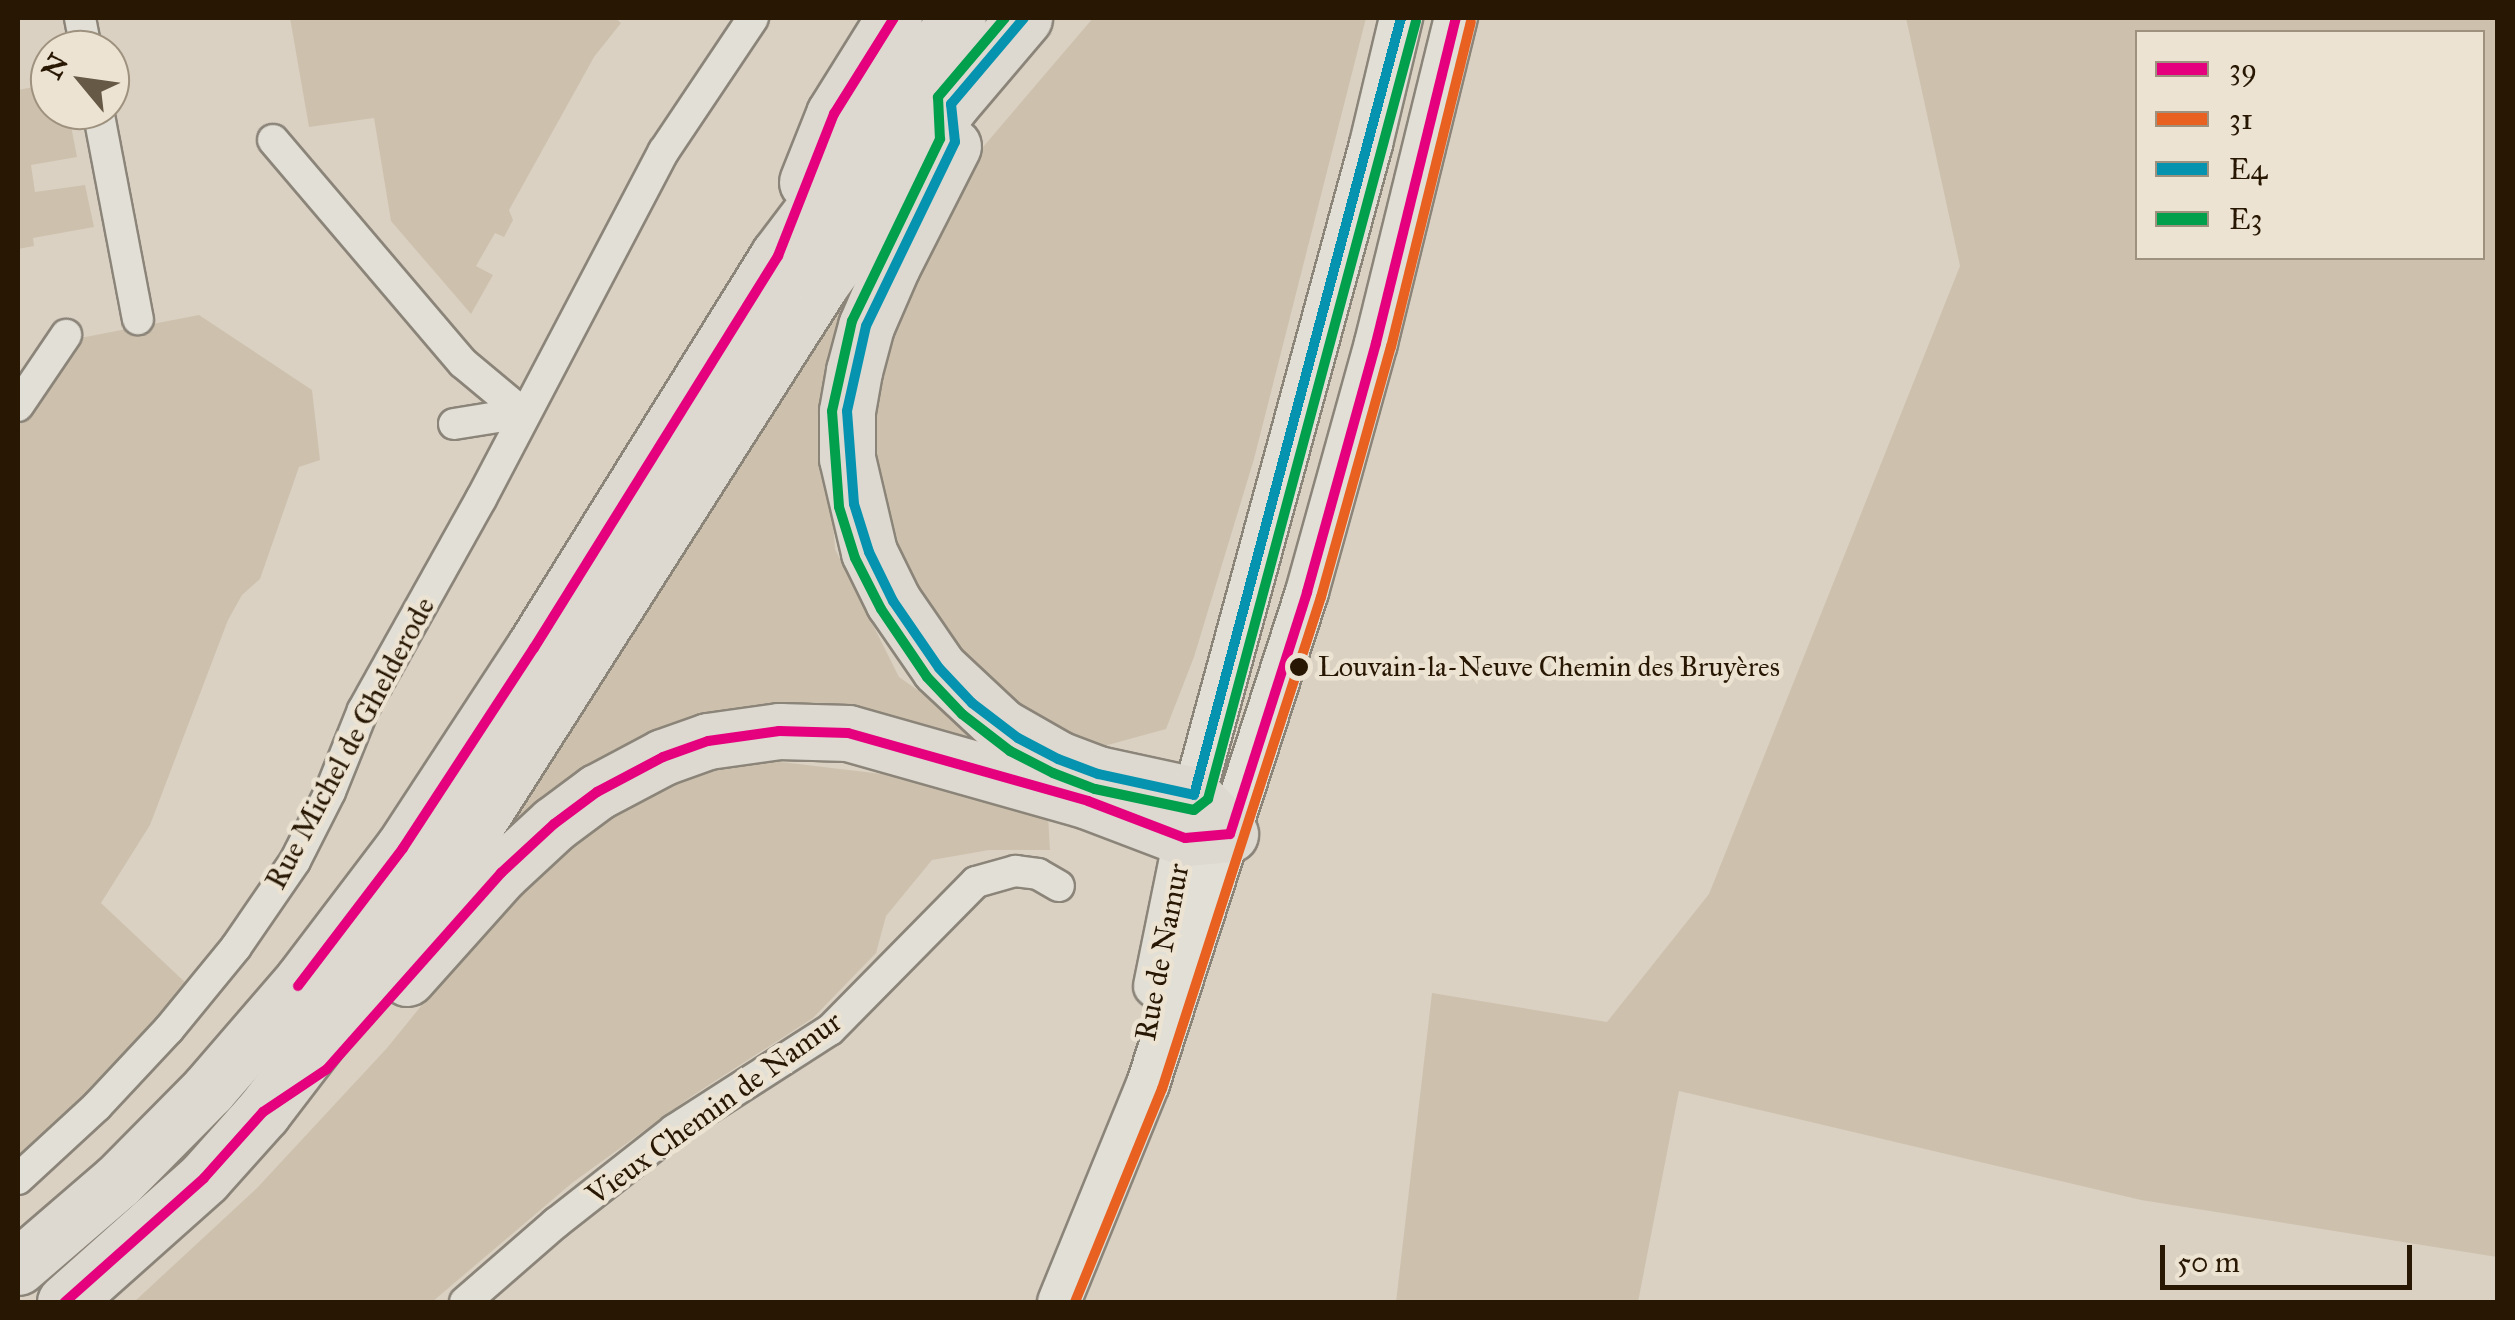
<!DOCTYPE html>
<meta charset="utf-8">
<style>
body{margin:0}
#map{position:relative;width:2515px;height:1320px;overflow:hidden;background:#dad1c3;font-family:"IM FELL Great Primer",serif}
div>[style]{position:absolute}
.green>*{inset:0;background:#cdc1ad}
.roads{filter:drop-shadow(2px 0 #8b8479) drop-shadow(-2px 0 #8b8479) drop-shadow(0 2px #8b8479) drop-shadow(0 -2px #8b8479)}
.street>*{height:30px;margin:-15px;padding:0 15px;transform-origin:15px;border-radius:15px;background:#e2dfd7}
.secondary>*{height:42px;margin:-21px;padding:0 21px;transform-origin:21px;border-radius:21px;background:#e2dfd7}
.highway>*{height:55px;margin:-27.5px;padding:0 27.5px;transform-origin:27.5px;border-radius:27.5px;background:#ddd9d1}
.bus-1>*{height:10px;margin:-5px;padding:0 5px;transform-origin:5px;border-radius:5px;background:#e5007d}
.bus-2>*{height:10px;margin:-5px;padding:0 5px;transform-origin:5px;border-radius:5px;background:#e86120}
.bus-3>*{height:10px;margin:-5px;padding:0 5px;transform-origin:5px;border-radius:5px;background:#0693b0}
.bus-4>*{height:10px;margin:-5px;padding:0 5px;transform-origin:5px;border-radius:5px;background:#029f4d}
.dots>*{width:28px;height:28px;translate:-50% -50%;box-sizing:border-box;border:5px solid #ede3d2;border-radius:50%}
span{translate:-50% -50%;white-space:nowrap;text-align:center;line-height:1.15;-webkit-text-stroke:9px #ede3d2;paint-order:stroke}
.bus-label{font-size:28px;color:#281803}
.left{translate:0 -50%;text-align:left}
.street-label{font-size:30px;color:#281803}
.frame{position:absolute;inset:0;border:20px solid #281803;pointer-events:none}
.legend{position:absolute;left:2135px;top:30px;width:350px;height:230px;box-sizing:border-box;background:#ede3d2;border:2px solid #9e927f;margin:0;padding:12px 18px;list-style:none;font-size:30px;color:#281803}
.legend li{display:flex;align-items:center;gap:20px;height:50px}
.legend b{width:50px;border:2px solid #9e927f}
.north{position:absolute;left:30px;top:30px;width:100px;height:100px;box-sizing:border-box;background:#ede3d2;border:2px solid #9e927f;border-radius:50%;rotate:299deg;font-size:28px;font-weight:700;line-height:40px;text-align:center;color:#281803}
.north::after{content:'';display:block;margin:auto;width:35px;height:45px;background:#665946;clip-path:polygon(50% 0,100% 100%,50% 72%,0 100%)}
.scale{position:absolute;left:2160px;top:1245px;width:252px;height:45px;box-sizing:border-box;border:5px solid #281803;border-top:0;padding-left:12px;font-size:30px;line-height:35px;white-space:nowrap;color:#281803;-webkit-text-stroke:8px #ede3d2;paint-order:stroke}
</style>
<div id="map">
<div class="green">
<div style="clip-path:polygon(290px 18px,615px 18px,621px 23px,594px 57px,509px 210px,513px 220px,504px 237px,495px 233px,476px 266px,493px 275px,471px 314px,391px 221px,374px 118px,309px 127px)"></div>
<div style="clip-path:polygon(1093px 18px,1366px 18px,1254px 459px,1194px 657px,1166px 729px,1093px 749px,991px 688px,909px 584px,877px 462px,874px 368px,960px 174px)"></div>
<div style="clip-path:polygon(evenodd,1906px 18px,2497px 18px,2497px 1257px,2141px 1200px,1679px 1091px,1638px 1302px,1396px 1302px,1432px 993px,1607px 1022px,1709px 894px,1960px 266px,1906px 18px,2482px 32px,2482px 258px,2138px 258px,2138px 32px,2482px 32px)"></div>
<div style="clip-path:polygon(50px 84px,50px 110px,68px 110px,77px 157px,31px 165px,35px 192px,85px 185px,94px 227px,33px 238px,34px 246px,18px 249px,18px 90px)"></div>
<div style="clip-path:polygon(880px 241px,826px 424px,835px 549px,899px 677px,1015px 758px,803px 708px,496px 839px)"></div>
<div style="clip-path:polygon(199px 315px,312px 390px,320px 460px,299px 467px,260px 579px,242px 595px,228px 620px,150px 825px,101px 903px,206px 1002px,145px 1076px,80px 1142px,18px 1196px,18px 428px,75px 339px)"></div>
<div style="clip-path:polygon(748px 758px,882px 774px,1048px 816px,1050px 850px,989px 850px,932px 860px,886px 916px,876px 953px,813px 1018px,692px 1096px,572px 1183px,432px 1302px,134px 1302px,257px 1188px,387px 1048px,525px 878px,639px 795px)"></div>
</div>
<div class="roads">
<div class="street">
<div style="left:80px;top:18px;width:33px;rotate:79deg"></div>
<div style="left:98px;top:110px;width:213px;rotate:79.2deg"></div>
<div style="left:273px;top:140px;width:293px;rotate:49.6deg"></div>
<div style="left:463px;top:363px;width:78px;rotate:39.8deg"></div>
<div style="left:18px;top:406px;width:86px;rotate:-55.9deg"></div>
<div style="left:454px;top:424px;width:70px;rotate:-9.1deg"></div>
<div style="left:18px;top:1179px;width:108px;rotate:-42.7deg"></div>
<div style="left:97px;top:1106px;width:105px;rotate:-46.9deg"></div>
<div style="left:169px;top:1029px;width:106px;rotate:-50.7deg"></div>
<div style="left:236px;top:947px;width:104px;rotate:-55.5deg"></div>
<div style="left:295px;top:861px;width:77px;rotate:-63.1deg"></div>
<div style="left:330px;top:792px;width:88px;rotate:-68.1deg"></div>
<div style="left:363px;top:710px;width:242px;rotate:-60.8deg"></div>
<div style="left:481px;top:499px;width:393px;rotate:-62.3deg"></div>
<div style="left:664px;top:151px;width:160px;rotate:-56.2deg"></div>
<div style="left:465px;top:1302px;width:121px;rotate:-41deg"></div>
<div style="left:556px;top:1223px;width:150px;rotate:-38.2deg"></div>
<div style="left:674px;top:1130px;width:185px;rotate:-32.7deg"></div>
<div style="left:830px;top:1030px;width:208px;rotate:-45.4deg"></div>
<div style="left:976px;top:882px;width:41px;rotate:-15.8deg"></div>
<div style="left:1015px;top:871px;width:23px;rotate:7deg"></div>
<div style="left:1038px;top:874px;width:24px;rotate:30deg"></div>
</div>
<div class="secondary">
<div style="left:1155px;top:986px;width:195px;rotate:-78.5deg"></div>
<div style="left:1194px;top:795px;width:675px;rotate:-74.79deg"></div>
<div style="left:1371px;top:144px;width:130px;rotate:-76.6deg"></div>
<div style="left:1059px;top:1302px;width:235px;rotate:-67.8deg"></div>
<div style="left:1148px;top:1084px;width:517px;rotate:-72.09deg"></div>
<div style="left:1307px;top:592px;width:258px;rotate:-74.5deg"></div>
<div style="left:1376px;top:343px;width:335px;rotate:-76.2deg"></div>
</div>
<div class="highway">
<div style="left:953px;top:146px;width:135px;rotate:116.9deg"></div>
<div style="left:892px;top:266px;width:65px;rotate:113.4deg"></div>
<div style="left:866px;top:326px;width:47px;rotate:104.9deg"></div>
<div style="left:854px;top:371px;width:41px;rotate:99.9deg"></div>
<div style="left:847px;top:411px;width:47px;rotate:90deg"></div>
<div style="left:847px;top:458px;width:97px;rotate:76.8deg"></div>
<div style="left:869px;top:552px;width:55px;rotate:63.9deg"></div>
<div style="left:893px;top:601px;width:81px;rotate:55.5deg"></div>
<div style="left:939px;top:668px;width:86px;rotate:43.1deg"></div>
<div style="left:1002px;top:727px;width:64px;rotate:29.7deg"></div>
<div style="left:1058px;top:759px;width:43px;rotate:20.6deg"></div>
<div style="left:1098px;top:774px;width:98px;rotate:12.3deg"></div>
<div style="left:1194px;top:795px;width:53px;rotate:47.3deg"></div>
<div style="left:807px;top:182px;width:73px;rotate:-68.3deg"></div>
<div style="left:834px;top:114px;width:113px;rotate:-58deg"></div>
<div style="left:407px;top:978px;width:141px;rotate:-48.2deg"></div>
<div style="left:501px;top:873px;width:72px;rotate:-42.8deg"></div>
<div style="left:554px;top:824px;width:54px;rotate:-36.7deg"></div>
<div style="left:597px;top:792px;width:75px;rotate:-27.9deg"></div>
<div style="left:663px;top:757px;width:48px;rotate:-19.6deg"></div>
<div style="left:708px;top:741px;width:72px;rotate:-8deg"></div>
<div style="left:779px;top:731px;width:69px;rotate:1.7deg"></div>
<div style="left:848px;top:733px;width:249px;rotate:15.8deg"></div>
<div style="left:1088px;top:801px;width:104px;rotate:20.9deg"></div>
<div style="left:1185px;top:838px;width:45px;rotate:-5.1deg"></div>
<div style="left:18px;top:1267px;width:132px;rotate:-40.7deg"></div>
<div style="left:118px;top:1181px;width:128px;rotate:-45.3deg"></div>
<div style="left:208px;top:1090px;width:144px;rotate:-49.2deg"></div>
<div style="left:302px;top:981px;width:167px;rotate:-52.8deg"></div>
<div style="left:403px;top:848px;width:239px;rotate:-56.8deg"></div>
<div style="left:534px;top:648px;width:462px;rotate:-58.1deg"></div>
<div style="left:778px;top:256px;width:298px;rotate:-52.9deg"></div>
<div style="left:65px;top:1302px;width:186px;rotate:-41.7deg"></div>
<div style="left:204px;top:1178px;width:89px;rotate:-48.2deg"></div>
<div style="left:263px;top:1112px;width:298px;rotate:-52.6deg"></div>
<div style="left:444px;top:875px;width:703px;rotate:-57.49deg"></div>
<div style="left:822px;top:282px;width:220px;rotate:-54.1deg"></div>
<div style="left:951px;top:104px;width:113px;rotate:-49.7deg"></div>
</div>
</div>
<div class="bus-1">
<div style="left:298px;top:986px;width:173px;rotate:-52.7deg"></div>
<div style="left:403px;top:848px;width:239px;rotate:-56.8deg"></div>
<div style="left:534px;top:648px;width:462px;rotate:-58.1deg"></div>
<div style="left:778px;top:256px;width:153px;rotate:-68.5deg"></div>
<div style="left:834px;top:114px;width:113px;rotate:-58deg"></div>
<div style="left:65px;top:1302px;width:186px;rotate:-41.7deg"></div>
<div style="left:204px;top:1178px;width:89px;rotate:-48.2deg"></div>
<div style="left:263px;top:1112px;width:77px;rotate:-33.9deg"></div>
<div style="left:327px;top:1069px;width:262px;rotate:-48.4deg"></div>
<div style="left:501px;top:873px;width:72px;rotate:-42.8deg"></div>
<div style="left:554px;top:824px;width:54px;rotate:-36.7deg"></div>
<div style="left:597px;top:792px;width:75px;rotate:-27.9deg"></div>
<div style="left:663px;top:757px;width:48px;rotate:-19.6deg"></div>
<div style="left:708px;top:741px;width:72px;rotate:-8deg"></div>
<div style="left:779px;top:731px;width:69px;rotate:1.7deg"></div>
<div style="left:848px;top:733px;width:249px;rotate:15.8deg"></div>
<div style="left:1088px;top:801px;width:104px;rotate:20.9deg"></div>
<div style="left:1185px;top:838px;width:45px;rotate:-5.1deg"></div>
<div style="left:1230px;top:834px;width:254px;rotate:-72.3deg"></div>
<div style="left:1307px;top:592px;width:258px;rotate:-74.5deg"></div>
<div style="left:1376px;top:343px;width:335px;rotate:-76.2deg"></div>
</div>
<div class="bus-2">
<div style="left:1075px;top:1302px;width:230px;rotate:-67.8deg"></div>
<div style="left:1162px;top:1089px;width:517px;rotate:-72.09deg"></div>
<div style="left:1321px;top:597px;width:260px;rotate:-74.4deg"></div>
<div style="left:1391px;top:347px;width:335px;rotate:-76.2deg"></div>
</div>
<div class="bus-3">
<div style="left:1024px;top:18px;width:113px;rotate:130.3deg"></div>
<div style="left:951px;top:104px;width:38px;rotate:84deg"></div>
<div style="left:955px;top:142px;width:204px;rotate:115.8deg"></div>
<div style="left:866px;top:326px;width:87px;rotate:102.6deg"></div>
<div style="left:847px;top:411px;width:93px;rotate:85.7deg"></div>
<div style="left:854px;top:504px;width:50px;rotate:72.6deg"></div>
<div style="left:869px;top:552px;width:55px;rotate:63.9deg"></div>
<div style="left:893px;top:601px;width:81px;rotate:55.5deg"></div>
<div style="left:939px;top:668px;width:48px;rotate:46.7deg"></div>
<div style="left:972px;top:703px;width:58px;rotate:37.3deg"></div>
<div style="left:1018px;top:738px;width:45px;rotate:27.7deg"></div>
<div style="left:1058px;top:759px;width:43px;rotate:20.6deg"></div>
<div style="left:1098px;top:774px;width:98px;rotate:12.3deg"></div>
<div style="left:1194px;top:795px;width:804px;rotate:-75.08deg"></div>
</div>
<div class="bus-4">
<div style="left:1005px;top:18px;width:104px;rotate:130.3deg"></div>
<div style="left:938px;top:97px;width:42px;rotate:87.3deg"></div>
<div style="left:940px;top:139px;width:202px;rotate:115.8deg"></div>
<div style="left:852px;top:321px;width:92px;rotate:102.5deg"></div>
<div style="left:832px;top:411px;width:96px;rotate:85.8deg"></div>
<div style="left:839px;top:507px;width:53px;rotate:72.6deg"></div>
<div style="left:855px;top:558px;width:57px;rotate:63deg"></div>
<div style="left:881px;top:609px;width:82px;rotate:55.9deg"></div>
<div style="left:927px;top:677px;width:51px;rotate:46.6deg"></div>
<div style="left:962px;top:714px;width:61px;rotate:37.6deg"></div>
<div style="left:1010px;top:751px;width:48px;rotate:27.1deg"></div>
<div style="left:1053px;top:773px;width:45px;rotate:20.9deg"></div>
<div style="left:1095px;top:789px;width:101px;rotate:12deg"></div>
<div style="left:1194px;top:810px;width:18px;rotate:-38deg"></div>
<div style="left:1208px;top:799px;width:805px;rotate:-75.03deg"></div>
</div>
<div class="dots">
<div style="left:1299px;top:667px;background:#281803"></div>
</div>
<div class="bus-label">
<span class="left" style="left:1318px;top:667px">Louvain-la-Neuve Chemin des Bruyères</span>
</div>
<div class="street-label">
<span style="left:350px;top:743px;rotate:-62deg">Rue Michel de Ghelderode</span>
<span style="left:1162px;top:952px;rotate:-79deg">Rue de Namur</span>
<span style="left:714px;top:1108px;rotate:-36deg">Vieux Chemin de Namur</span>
</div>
<div class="frame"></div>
<ul class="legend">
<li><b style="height:12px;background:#e5007d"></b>39</li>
<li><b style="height:12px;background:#e86120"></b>31</li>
<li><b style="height:12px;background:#0693b0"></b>E4</li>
<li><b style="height:12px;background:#029f4d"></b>E3</li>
</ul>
<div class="north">N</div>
<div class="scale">50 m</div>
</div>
